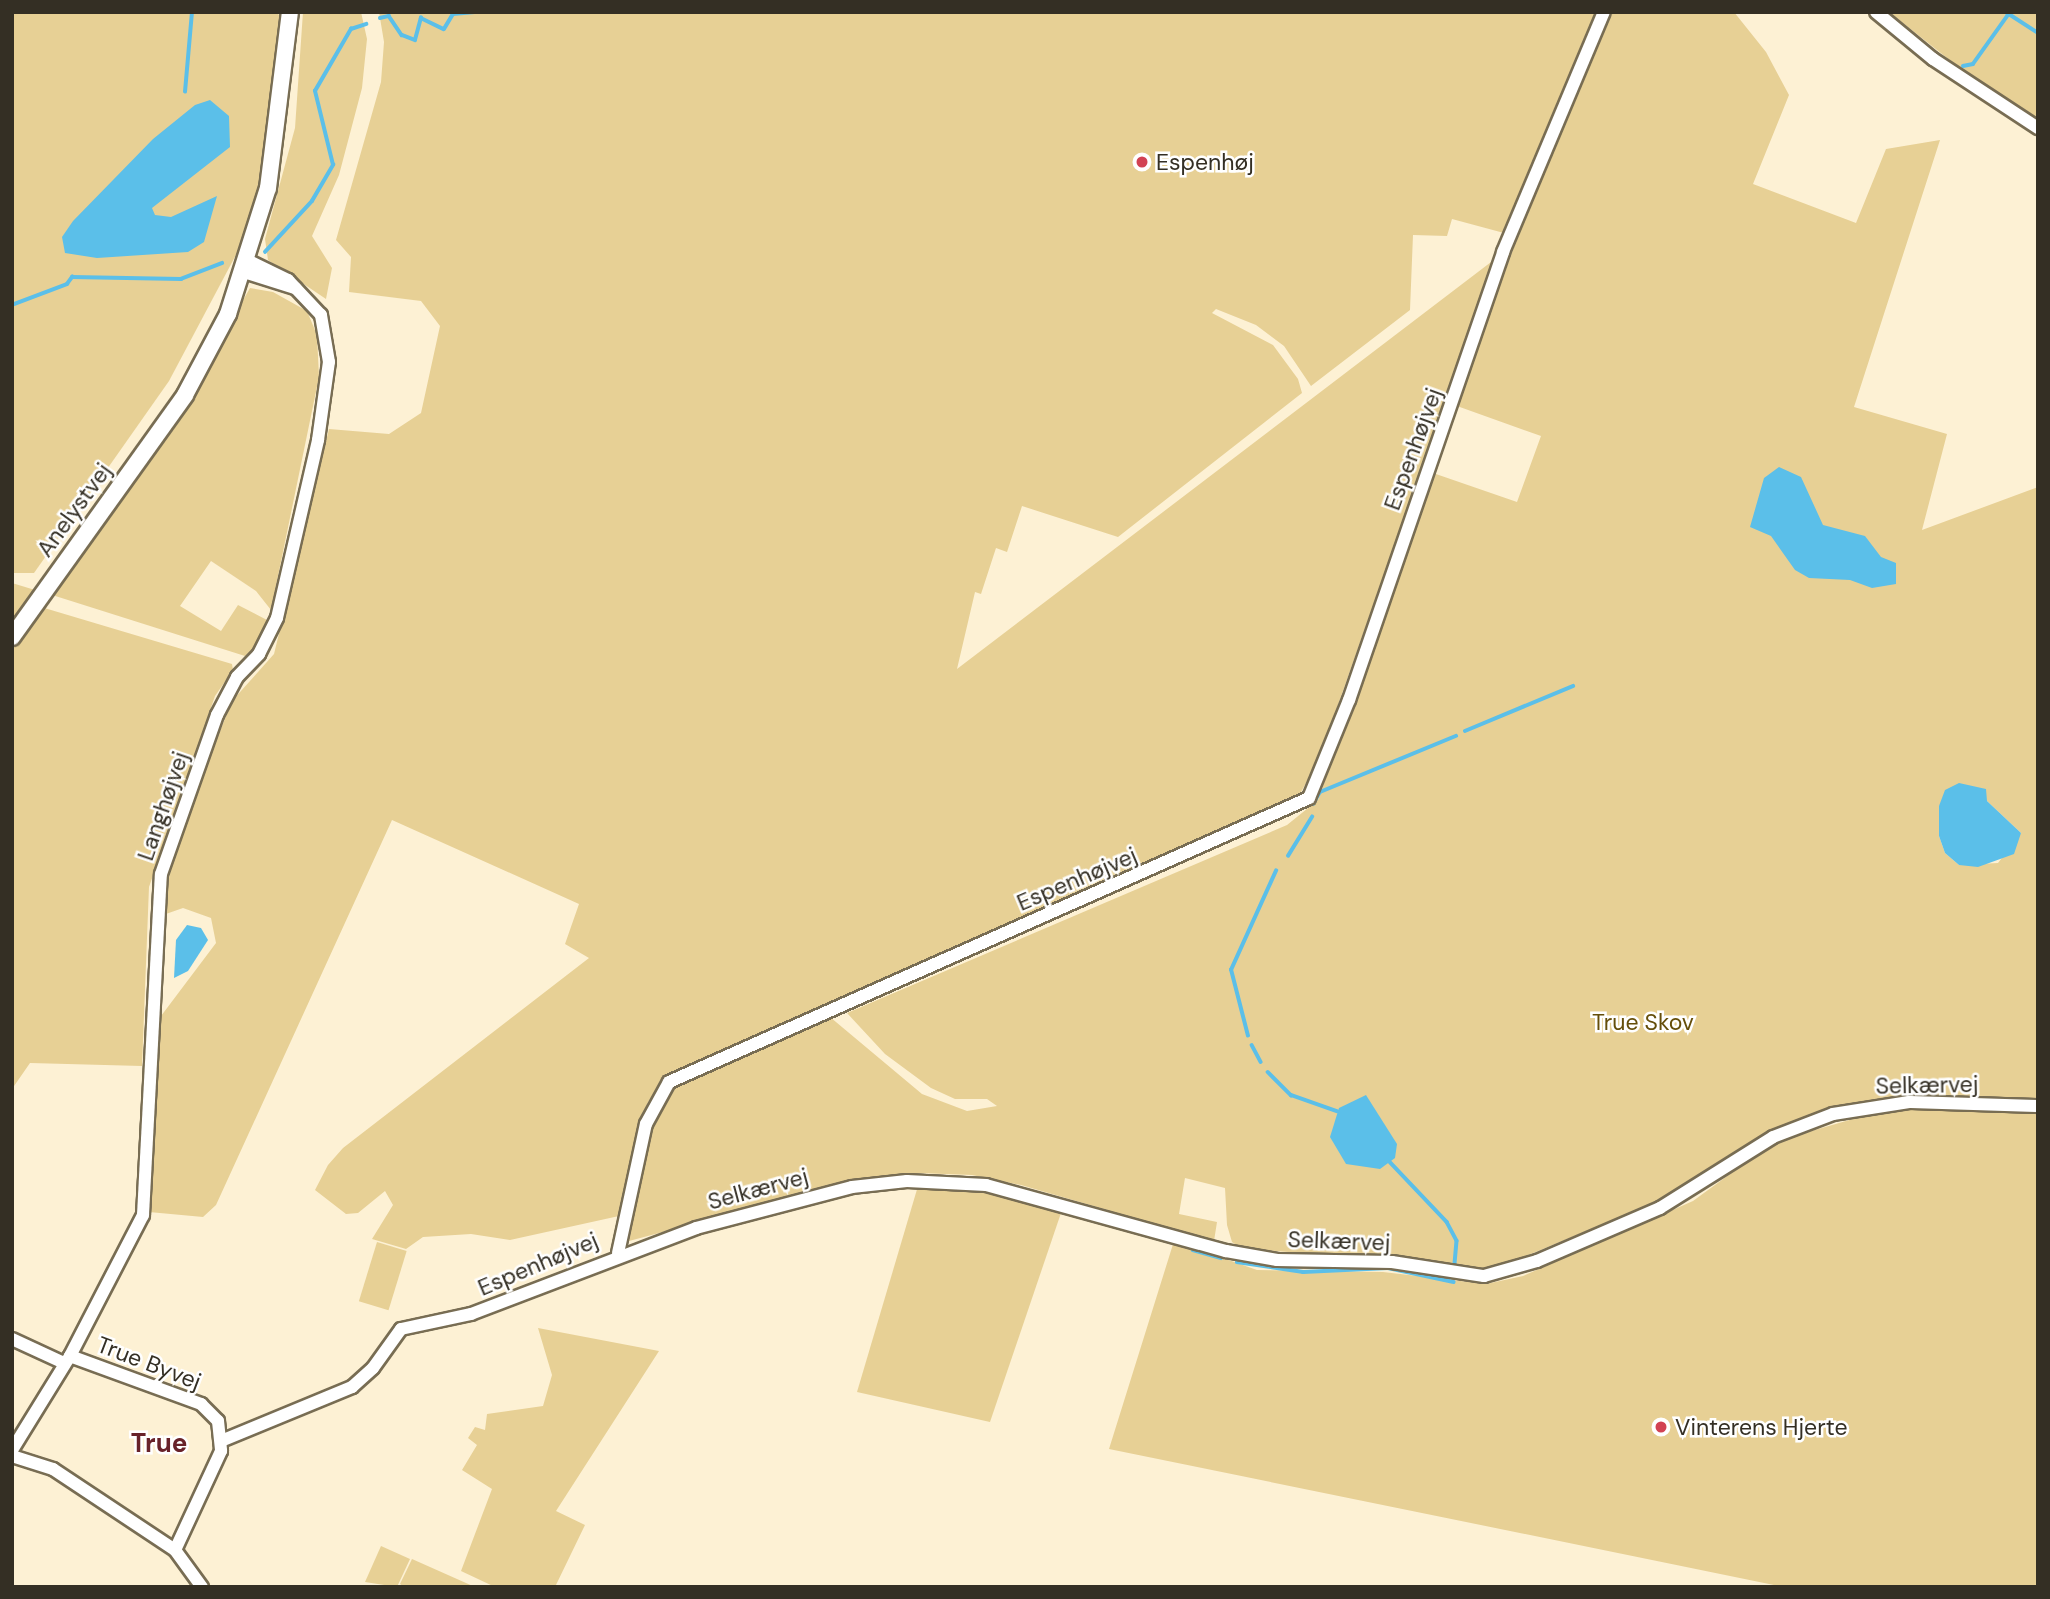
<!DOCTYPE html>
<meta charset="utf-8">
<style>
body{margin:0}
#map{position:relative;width:2050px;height:1599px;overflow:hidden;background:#fdf1d4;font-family:"DM Sans",sans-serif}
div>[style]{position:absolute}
.green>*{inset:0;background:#e7d095;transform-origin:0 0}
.water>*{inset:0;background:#5bbfe9}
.stream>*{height:3.5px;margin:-1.75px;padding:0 1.75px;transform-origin:1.75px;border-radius:1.75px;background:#5bbfe9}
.roads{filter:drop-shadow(2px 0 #786d53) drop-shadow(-2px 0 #786d53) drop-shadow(0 2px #786d53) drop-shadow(0 -2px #786d53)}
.street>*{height:12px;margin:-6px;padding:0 6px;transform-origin:6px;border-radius:6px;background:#fff}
.secondary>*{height:16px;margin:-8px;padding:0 8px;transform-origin:8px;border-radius:8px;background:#fff}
.dots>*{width:19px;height:19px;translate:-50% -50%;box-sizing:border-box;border:4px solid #fff;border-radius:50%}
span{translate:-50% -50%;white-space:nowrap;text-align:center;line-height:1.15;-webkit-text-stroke:5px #fff;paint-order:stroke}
.poi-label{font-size:23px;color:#342f24}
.left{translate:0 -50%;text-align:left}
.street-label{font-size:23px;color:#342f24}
.park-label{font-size:23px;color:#654e0a}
.quarter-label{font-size:26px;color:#682229;font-weight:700}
.frame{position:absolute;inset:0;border:14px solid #342f24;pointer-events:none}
</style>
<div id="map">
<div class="green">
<div style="clip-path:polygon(12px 12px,277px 12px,282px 20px,261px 178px,238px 251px,169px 381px,34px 573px,12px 573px)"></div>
<div style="clip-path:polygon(303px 12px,361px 12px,367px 39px,362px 88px,339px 175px,312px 236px,332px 268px,326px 299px,268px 260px,265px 239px,295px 128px)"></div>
<div style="clip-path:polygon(379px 12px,1597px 12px,1504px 233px,1452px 219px,1447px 236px,1413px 235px,1410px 310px,1311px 386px,1284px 346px,1256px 325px,1216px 309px,1212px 313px,1273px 345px,1298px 379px,1302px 393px,1118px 537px,1022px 506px,1007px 552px,996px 548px,981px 594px,975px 592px,957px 669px,1495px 259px,1319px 759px,1295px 803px,667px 1076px,648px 1102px,619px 1216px,510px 1240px,471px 1234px,423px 1237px,406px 1249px,372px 1239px,393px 1205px,385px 1191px,358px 1213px,346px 1214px,315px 1190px,328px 1165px,343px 1148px,589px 958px,565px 944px,579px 904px,392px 820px,216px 1205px,203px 1217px,149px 1212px,158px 1020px,216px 943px,211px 918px,183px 908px,163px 915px,174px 847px,232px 701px,274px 654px,329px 429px,389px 434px,421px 413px,440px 326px,421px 301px,349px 292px,351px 257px,336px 240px,381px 82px,384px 42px)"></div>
<div style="clip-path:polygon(evenodd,1609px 12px,1734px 12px,1766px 52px,1789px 95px,1753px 184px,1856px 223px,1886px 149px,1940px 140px,1854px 407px,1947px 434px,1922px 530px,2038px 487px,2038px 1102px,1916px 1098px,1828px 1112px,1669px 1197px,1494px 1269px,1241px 1248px,1232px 1242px,1227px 1225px,1225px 1188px,1185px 1178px,1179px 1214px,1217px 1222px,1214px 1241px,1021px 1185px,972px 1175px,918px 1173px,854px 1181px,629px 1241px,653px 1115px,678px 1083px,830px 1017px,922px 1094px,967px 1111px,997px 1106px,987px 1099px,955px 1099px,931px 1088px,885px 1054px,847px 1013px,1287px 825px,1318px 800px,1433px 473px,1517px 502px,1541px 436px,1457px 406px,1530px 202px,1609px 12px,1987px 801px,2021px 833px,1998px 863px,1959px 865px,1945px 853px,1939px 836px,1939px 806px,1987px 801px)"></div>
<div style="clip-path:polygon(1889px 12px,2038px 12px,2038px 118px,1961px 69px)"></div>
<div style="clip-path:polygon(250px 288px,273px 292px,307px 311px,317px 335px,319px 377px,271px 610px,256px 591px,211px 561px,180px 606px,221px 631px,238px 605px,267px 620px,261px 642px,245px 656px,49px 594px,158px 448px)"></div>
<div style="clip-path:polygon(12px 583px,35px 590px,12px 624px)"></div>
<div style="clip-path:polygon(41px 607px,232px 664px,233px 670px,215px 696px,149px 887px,142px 1066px,30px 1063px,12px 1089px,12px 650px)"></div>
<div style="clip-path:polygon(1936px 1109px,2038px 1113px,2038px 1587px,1784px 1587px,1109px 1449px,1174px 1241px,1257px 1270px,1383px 1272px,1486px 1284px,1523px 1276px,1693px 1201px,1767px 1147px,1801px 1134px,1884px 1110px)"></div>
<div style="clip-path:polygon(918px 1186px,1022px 1196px,1062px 1210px,990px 1422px,857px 1392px)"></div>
<div style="left:377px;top:1242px;width:31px;height:62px;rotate:17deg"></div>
<div style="clip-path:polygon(538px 1328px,659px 1351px,556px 1511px,585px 1525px,555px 1587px,495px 1587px,461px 1571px,492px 1489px,462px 1470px,477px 1445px,468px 1438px,475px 1427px,485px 1430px,487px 1414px,543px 1406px,552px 1375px)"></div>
<div style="clip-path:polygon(381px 1546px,410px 1559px,397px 1587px,365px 1582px)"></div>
<div style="clip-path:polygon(412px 1559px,475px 1587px,404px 1587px,400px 1584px)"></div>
</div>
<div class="water">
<div style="clip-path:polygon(210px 100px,229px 116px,230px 147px,152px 208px,155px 215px,171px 217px,217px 196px,204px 242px,188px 252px,97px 258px,65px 253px,62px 237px,73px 221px,153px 139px,195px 105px)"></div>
<div style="clip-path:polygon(1779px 467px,1801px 477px,1823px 525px,1865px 536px,1881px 557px,1896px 563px,1896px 584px,1872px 588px,1850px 580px,1809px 578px,1795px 570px,1771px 536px,1750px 527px,1764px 478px)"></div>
<div style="clip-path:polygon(1959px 783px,1986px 789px,1987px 801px,2021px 833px,2014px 854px,1978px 867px,1959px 865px,1945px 853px,1939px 836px,1939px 806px,1945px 790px)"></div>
<div style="clip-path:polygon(187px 925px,201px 928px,208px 940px,188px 971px,174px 978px,176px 940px)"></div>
<div style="clip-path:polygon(1366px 1095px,1397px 1144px,1395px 1158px,1380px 1169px,1346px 1164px,1330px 1137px,1339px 1108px)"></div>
</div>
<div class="stream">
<div style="left:2006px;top:12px;width:38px;rotate:33deg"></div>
<div style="left:380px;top:18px;width:9px;rotate:-13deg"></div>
<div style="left:389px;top:16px;width:23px;rotate:56deg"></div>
<div style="left:402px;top:35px;width:14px;rotate:21deg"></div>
<div style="left:415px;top:40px;width:23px;rotate:-75deg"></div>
<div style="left:421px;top:18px;width:25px;rotate:26deg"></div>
<div style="left:444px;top:29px;width:17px;rotate:-59deg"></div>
<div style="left:453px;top:14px;width:24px;rotate:-5deg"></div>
<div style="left:1963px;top:66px;width:10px;rotate:-11deg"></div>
<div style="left:1973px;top:64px;width:60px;rotate:-54.5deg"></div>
<div style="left:185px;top:92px;width:80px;rotate:-85deg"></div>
<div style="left:265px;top:252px;width:69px;rotate:-47.3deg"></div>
<div style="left:312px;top:201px;width:42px;rotate:-59.7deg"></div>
<div style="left:333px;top:165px;width:76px;rotate:-103.7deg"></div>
<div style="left:315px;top:91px;width:72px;rotate:-59.9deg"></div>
<div style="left:351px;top:29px;width:16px;rotate:-18deg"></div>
<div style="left:12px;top:305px;width:59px;rotate:-20.9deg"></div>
<div style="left:67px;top:284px;width:9px;rotate:-54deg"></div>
<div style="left:72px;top:277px;width:109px;rotate:1.1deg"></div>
<div style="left:181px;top:279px;width:44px;rotate:-21.3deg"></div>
<div style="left:1465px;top:731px;width:117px;rotate:-22.6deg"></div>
<div style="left:1313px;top:804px;width:14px;rotate:-60deg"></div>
<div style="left:1320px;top:792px;width:147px;rotate:-22.4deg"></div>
<div style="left:1288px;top:856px;width:46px;rotate:-58.4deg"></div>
<div style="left:1248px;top:1036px;width:68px;rotate:-104.4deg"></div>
<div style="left:1231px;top:970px;width:109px;rotate:-65.6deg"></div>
<div style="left:1252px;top:1045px;width:19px;rotate:62deg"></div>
<div style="left:1268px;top:1072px;width:33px;rotate:45deg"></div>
<div style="left:1291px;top:1095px;width:49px;rotate:19.2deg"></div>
<div style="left:1390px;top:1162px;width:83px;rotate:46.5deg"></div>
<div style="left:1447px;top:1222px;width:21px;rotate:62deg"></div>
<div style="left:1457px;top:1241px;width:24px;rotate:95deg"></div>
<div style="left:1193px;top:1250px;width:29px;rotate:16deg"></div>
<div style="left:1237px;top:1262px;width:67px;rotate:8.6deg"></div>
<div style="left:1303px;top:1272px;width:85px;rotate:-2.7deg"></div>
<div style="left:1388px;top:1268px;width:67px;rotate:12deg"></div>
</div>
<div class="roads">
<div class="street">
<div style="left:1876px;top:12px;width:74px;rotate:39.5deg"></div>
<div style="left:1933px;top:59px;width:126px;rotate:33.3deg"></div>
<div style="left:241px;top:271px;width:57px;rotate:17.5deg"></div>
<div style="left:618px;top:1253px;width:132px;rotate:-77.8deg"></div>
<div style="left:646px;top:1124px;width:48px;rotate:-61.3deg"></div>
<div style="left:669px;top:1082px;width:700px;rotate:-23.93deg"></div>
<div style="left:1309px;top:798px;width:106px;rotate:-67.8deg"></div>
<div style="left:1349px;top:700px;width:474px;rotate:-71deg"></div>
<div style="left:1503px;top:252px;width:260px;rotate:-67.2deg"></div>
<div style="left:12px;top:1339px;width:57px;rotate:24.8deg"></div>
<div style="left:70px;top:1356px;width:159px;rotate:-62.6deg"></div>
<div style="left:143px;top:1215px;width:341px;rotate:-87deg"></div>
<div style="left:161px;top:874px;width:169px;rotate:-70.6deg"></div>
<div style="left:217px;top:715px;width:43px;rotate:-62.2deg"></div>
<div style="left:237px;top:677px;width:32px;rotate:-46deg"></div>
<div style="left:259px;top:654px;width:40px;rotate:-63.4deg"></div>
<div style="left:277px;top:618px;width:183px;rotate:-77deg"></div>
<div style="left:318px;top:440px;width:79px;rotate:-82deg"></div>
<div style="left:329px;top:362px;width:48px;rotate:-99.7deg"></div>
<div style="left:321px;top:315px;width:48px;rotate:-133.3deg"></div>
<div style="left:288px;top:280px;width:48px;rotate:-154deg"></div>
<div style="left:221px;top:1441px;width:142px;rotate:-22.4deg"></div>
<div style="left:352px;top:1387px;width:28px;rotate:-42deg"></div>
<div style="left:373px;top:1368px;width:48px;rotate:-54.3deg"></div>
<div style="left:401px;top:1329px;width:72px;rotate:-12.1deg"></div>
<div style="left:471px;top:1314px;width:241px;rotate:-20.9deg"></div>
<div style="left:696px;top:1228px;width:161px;rotate:-14.7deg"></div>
<div style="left:852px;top:1187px;width:55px;rotate:-6.2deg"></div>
<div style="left:907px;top:1181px;width:79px;rotate:2.9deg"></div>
<div style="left:986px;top:1185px;width:249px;rotate:15.4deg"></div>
<div style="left:1226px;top:1251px;width:52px;rotate:10deg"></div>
<div style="left:1277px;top:1260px;width:115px;rotate:1deg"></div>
<div style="left:1392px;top:1262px;width:93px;rotate:8.7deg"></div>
<div style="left:1484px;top:1276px;width:55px;rotate:-15.8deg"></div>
<div style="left:1537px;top:1261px;width:134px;rotate:-23.3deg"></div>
<div style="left:1660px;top:1208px;width:133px;rotate:-32.1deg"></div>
<div style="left:1773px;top:1137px;width:64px;rotate:-21deg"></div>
<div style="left:1833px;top:1114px;width:77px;rotate:-9deg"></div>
<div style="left:1909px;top:1102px;width:129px;rotate:1.8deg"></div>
<div style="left:12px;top:1450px;width:110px;rotate:-58.3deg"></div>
<div style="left:70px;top:1356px;width:140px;rotate:20.1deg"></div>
<div style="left:201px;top:1404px;width:24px;rotate:45deg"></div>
<div style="left:218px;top:1421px;width:30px;rotate:84deg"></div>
<div style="left:221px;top:1451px;width:109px;rotate:114.9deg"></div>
<div style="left:12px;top:1456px;width:43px;rotate:17.6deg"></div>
<div style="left:53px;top:1469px;width:146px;rotate:33.6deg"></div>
<div style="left:175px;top:1550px;width:46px;rotate:53.9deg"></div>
</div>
<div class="secondary">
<div style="left:12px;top:637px;width:297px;rotate:-54.4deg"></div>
<div style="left:185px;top:395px;width:92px;rotate:-62deg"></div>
<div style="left:228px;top:314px;width:132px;rotate:-72.4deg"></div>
<div style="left:268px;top:188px;width:177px;rotate:-82.9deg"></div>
</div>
</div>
<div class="dots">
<div style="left:1142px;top:162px;background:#d24253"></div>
<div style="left:1661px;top:1427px;background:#d24253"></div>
</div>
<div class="poi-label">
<span class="left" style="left:1156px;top:162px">Espenhøj</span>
<span class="left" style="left:1675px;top:1427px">Vinterens Hjerte</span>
</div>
<div class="street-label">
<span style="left:1413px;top:449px;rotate:-70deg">Espenhøjvej</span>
<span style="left:74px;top:510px;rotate:-54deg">Anelystvej</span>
<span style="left:163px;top:806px;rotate:-71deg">Langhøjvej</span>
<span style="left:1077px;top:879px;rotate:-23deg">Espenhøjvej</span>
<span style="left:1927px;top:1085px;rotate:-1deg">Selkærvej</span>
<span style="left:758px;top:1189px;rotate:-15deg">Selkærvej</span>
<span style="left:1339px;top:1241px;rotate:2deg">Selkærvej</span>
<span style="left:538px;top:1264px;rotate:-23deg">Espenhøjvej</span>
<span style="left:149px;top:1363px;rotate:21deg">True Byvej</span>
</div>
<div class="park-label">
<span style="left:1643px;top:1022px">True Skov</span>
</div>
<div class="quarter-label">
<span style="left:159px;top:1444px">True</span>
</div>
<div class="frame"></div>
</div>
